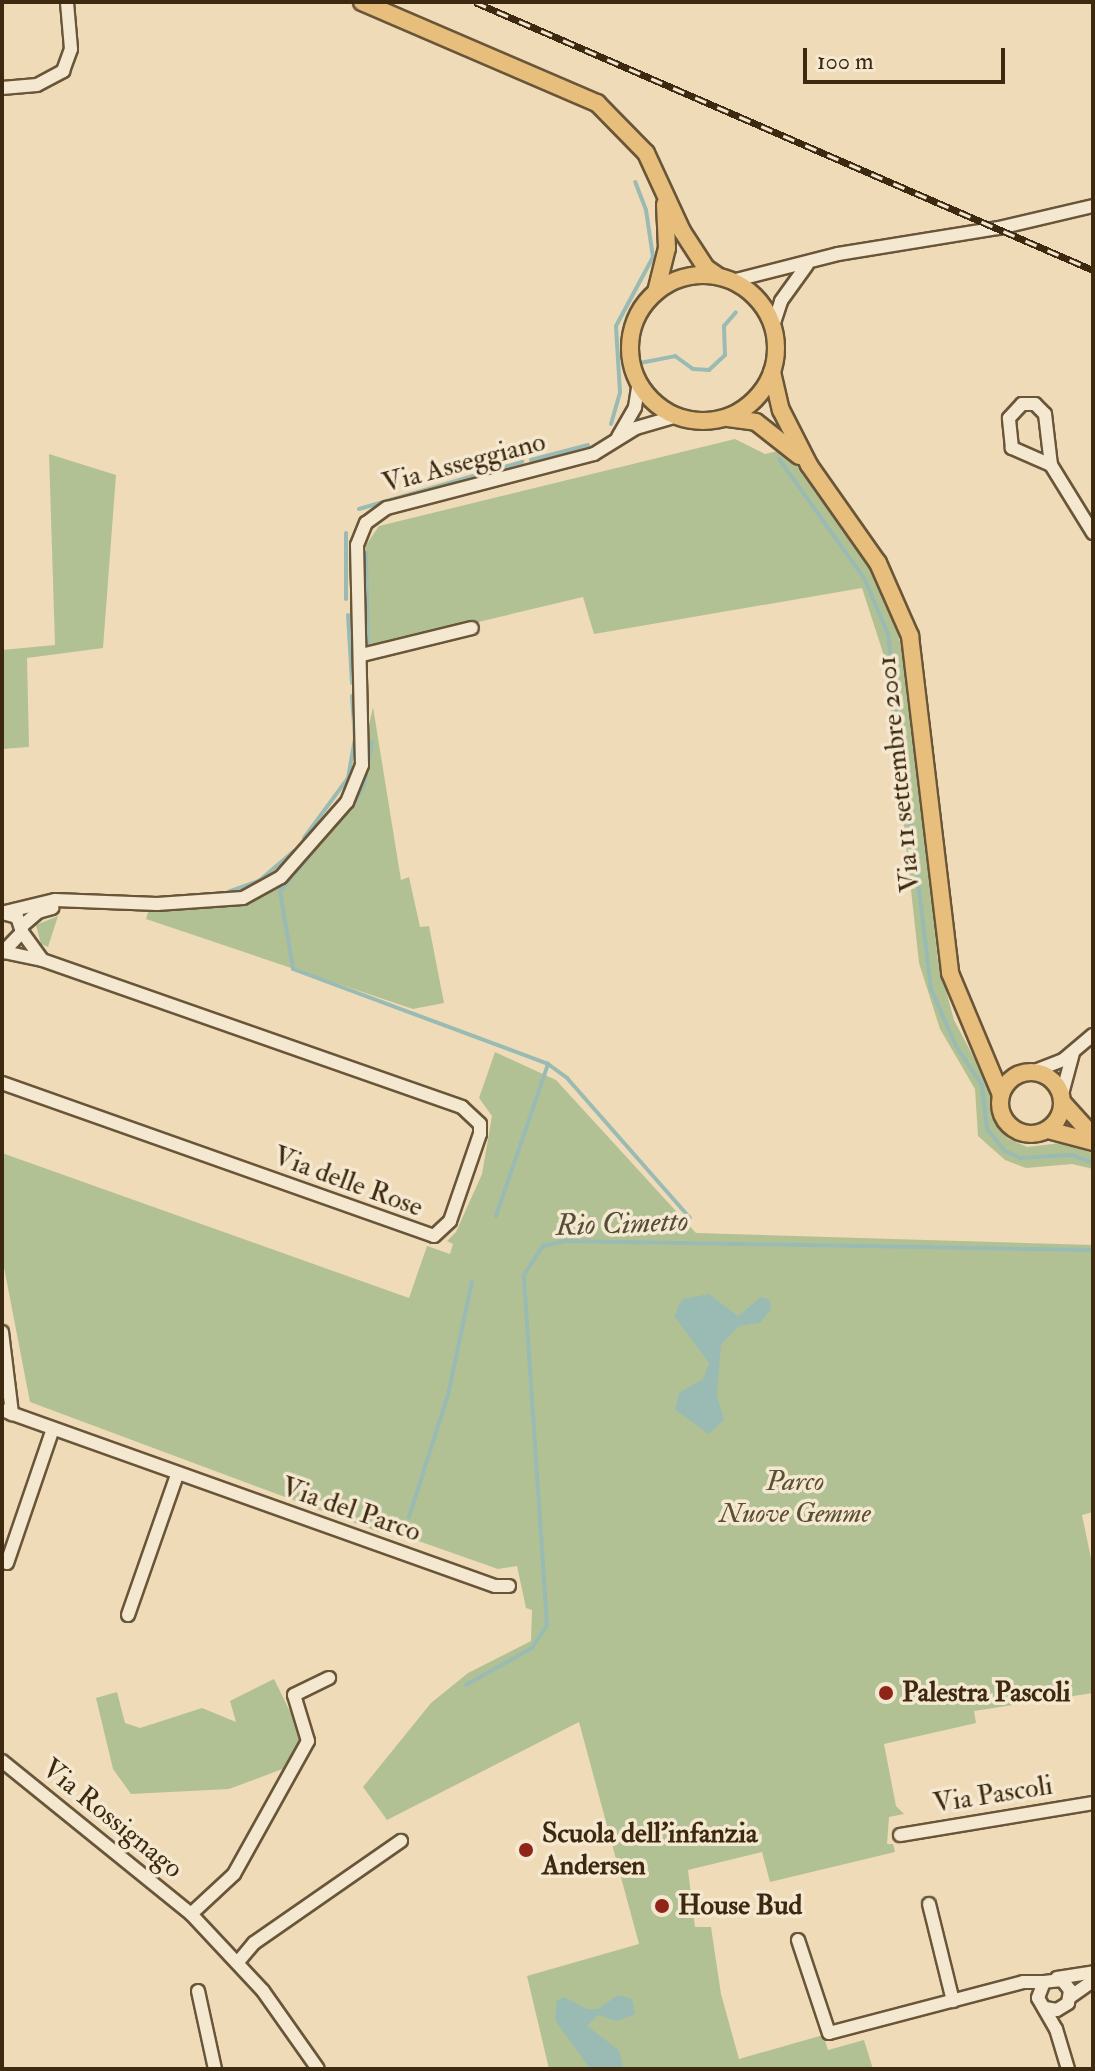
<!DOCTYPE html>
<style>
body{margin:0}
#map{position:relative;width:1095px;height:2071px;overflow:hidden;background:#efdbb8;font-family:"IM FELL Double Pica",serif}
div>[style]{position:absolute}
.green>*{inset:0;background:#b2c194}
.water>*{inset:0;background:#9abbb3}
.stream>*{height:4px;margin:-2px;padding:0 2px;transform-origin:2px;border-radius:2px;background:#9abbb3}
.roads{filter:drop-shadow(2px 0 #695639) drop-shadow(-2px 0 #695639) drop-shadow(0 2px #695639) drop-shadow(0 -2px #695639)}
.minor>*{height:12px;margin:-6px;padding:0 6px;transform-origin:6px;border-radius:6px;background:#f5e8d1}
.major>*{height:16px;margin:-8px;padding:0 8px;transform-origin:8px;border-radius:8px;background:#e8be7c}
.major>.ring{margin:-8px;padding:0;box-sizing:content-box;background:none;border:16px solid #e8be7c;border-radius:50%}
.rail>*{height:7px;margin-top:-3.5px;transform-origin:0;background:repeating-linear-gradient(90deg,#f5e8d1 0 12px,#3c290f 0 24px);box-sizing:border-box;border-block:2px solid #3c290f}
.dots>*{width:22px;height:22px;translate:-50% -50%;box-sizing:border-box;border:4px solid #f5e8d1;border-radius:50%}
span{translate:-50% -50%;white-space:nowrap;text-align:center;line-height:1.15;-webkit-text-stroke:7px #f5e8d1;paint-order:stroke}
.street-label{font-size:28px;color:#3c290f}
.park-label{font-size:28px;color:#5a4f30;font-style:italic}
.poi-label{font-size:28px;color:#3c290f;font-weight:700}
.left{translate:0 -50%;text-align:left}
.water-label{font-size:30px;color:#544e38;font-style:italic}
.frame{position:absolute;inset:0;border:4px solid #3c290f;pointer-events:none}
.scale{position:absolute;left:803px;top:48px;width:202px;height:36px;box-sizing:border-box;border:4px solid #3c290f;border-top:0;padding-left:10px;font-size:24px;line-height:28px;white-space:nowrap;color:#3c290f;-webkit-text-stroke:6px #f5e8d1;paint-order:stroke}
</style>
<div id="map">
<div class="green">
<div style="clip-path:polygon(735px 439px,765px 454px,782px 450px,799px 468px,871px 570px,894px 620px,906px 665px,938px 961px,954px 1020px,990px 1088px,994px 1121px,1007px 1138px,1027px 1147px,1061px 1143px,1093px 1153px,1093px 1169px,1072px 1164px,1026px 1168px,1005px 1160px,978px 1136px,975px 1089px,940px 1029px,919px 963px,886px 662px,862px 588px,594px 634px,583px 597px,369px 648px,366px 545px,379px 526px)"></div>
<div style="clip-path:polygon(49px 454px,116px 475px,103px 648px,27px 658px,29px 747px,2px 749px,2px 650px,55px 645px)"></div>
<div style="clip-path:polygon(373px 707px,401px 880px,409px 877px,420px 927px,429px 926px,444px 1003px,413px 1009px,146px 919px,149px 909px,229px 901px,277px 875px,356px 783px)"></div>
<div style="clip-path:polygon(58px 916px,48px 947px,41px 944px,36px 925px)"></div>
<div style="clip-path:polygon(495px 1052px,556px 1080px,696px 1233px,1093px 1245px,1093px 1512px,1082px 1515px,1093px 1568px,1093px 1693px,974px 1711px,976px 1723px,884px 1744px,896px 1806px,904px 1814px,889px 1817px,887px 1844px,893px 1844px,895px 1852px,770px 1882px,762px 1852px,688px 1870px,695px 1927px,711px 1927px,721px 1994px,739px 2059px,823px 2035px,828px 2050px,864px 2040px,873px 2069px,549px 2069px,527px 1976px,639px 1944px,579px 1722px,387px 1820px,363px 1787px,431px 1703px,468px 1673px,531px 1641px,532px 1610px,526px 1608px,517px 1566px,498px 1569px,390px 1531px,379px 1532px,30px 1402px,2px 1257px,2px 1153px,409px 1298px,427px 1246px,450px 1254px,453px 1244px,447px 1241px,456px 1232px,482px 1174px,492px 1116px,479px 1098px)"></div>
<div style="clip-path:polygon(274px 1679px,304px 1740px,285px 1768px,229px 1789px,131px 1794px,113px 1769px,96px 1698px,117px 1692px,125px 1723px,140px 1728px,202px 1708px,236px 1722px,230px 1701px)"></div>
</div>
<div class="water">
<div style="clip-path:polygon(709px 1294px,738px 1316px,761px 1297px,770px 1300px,771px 1309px,760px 1323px,739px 1326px,721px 1345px,717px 1395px,724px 1420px,709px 1434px,675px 1410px,679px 1393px,703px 1379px,709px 1363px,674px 1316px,682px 1299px)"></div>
<div style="clip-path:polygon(618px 1995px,632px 1999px,635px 2014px,617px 2021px,598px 2015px,587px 2026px,619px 2050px,623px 2068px,590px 2069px,555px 2020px,557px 2001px,564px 1997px,587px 2009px,598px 2009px)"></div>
</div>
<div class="stream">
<div style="left:640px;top:363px;width:36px;rotate:-11deg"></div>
<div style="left:675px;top:356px;width:22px;rotate:36deg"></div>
<div style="left:693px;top:369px;width:16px;rotate:4deg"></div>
<div style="left:709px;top:370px;width:22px;rotate:-43deg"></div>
<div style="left:725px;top:355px;width:29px;rotate:-92deg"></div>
<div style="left:724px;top:326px;width:18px;rotate:-49deg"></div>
<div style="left:611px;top:424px;width:33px;rotate:-74deg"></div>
<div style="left:620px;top:392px;width:66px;rotate:-93.5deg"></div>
<div style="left:616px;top:326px;width:78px;rotate:-61.8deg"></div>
<div style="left:653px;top:257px;width:48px;rotate:-98.5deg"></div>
<div style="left:646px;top:210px;width:30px;rotate:-111deg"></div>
<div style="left:779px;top:459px;width:146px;rotate:54.5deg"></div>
<div style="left:864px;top:578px;width:61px;rotate:66.8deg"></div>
<div style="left:888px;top:634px;width:358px;rotate:83.1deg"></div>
<div style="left:931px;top:989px;width:62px;rotate:66.3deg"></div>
<div style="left:956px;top:1046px;width:47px;rotate:56.3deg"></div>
<div style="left:982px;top:1085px;width:44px;rotate:83.5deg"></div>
<div style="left:987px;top:1129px;width:28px;rotate:51deg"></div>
<div style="left:1005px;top:1151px;width:17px;rotate:25deg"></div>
<div style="left:1020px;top:1158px;width:52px;rotate:-3.3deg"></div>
<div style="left:1072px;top:1155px;width:22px;rotate:21deg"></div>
<div style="left:531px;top:460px;width:59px;rotate:-14.7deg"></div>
<div style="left:359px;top:509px;width:170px;rotate:-16.1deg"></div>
<div style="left:346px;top:533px;width:66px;rotate:90deg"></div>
<div style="left:366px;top:553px;width:93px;rotate:88.8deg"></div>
<div style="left:348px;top:615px;width:68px;rotate:86.6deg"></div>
<div style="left:372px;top:742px;width:44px;rotate:100.5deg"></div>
<div style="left:364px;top:785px;width:18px;rotate:119deg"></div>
<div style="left:355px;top:801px;width:117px;rotate:129.8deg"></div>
<div style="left:280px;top:891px;width:79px;rotate:80.5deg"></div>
<div style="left:293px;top:969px;width:272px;rotate:20.4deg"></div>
<div style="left:548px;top:1064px;width:24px;rotate:36deg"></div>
<div style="left:567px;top:1078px;width:186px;rotate:48.7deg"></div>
<div style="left:304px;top:838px;width:74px;rotate:-53.7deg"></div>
<div style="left:348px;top:778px;width:40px;rotate:-80deg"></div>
<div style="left:355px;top:739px;width:43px;rotate:-94deg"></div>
<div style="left:228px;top:892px;width:33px;rotate:-20deg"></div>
<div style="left:259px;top:881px;width:46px;rotate:-40.6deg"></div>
<div style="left:496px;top:1216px;width:161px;rotate:-71.1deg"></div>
<div style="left:409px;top:1517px;width:128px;rotate:-72.3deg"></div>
<div style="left:448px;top:1395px;width:116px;rotate:-78.1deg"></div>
<div style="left:466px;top:1685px;width:76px;rotate:-29.3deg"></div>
<div style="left:532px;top:1648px;width:27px;rotate:-57deg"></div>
<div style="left:547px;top:1625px;width:351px;rotate:-93.8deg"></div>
<div style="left:524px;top:1275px;width:35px;rotate:-57deg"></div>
<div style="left:543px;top:1246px;width:23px;rotate:-13deg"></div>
<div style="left:565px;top:1241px;width:528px;rotate:0.98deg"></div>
</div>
<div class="roads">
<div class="minor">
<div style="left:2px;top:88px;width:35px;rotate:-5deg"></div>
<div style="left:37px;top:85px;width:30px;rotate:-28deg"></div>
<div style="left:63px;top:71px;width:23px;rotate:-70deg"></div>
<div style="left:71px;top:49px;width:47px;rotate:-94.9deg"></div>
<div style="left:732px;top:281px;width:109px;rotate:-14.3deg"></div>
<div style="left:838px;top:254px;width:163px;rotate:-9.2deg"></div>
<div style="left:999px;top:228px;width:97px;rotate:-13.2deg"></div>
<div style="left:773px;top:326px;width:26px;rotate:-72deg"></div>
<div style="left:781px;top:301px;width:44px;rotate:-54.2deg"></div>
<div style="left:618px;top:437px;width:34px;rotate:-60deg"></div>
<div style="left:635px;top:407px;width:24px;rotate:-81deg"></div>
<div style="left:1051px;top:465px;width:43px;rotate:-156.4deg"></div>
<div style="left:1012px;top:448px;width:30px;rotate:-96deg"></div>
<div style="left:1009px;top:418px;width:19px;rotate:-47deg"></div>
<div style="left:1022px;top:404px;width:13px"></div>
<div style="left:1035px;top:404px;width:14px;rotate:45deg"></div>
<div style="left:1045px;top:414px;width:51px;rotate:83.3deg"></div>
<div style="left:1051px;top:465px;width:80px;rotate:58.3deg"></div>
<div style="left:362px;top:655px;width:113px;rotate:-13.8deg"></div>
<div style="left:5px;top:912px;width:51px;rotate:-13.5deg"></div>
<div style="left:55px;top:900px;width:102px;rotate:2.2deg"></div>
<div style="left:157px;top:904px;width:86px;rotate:-4deg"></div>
<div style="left:243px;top:898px;width:43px;rotate:-28.9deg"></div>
<div style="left:281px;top:877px;width:100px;rotate:-48.7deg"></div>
<div style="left:347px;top:802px;width:40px;rotate:-68deg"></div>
<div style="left:362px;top:765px;width:220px;rotate:-91.3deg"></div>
<div style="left:357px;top:545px;width:24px;rotate:-68deg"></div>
<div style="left:366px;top:523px;width:26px;rotate:-36deg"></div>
<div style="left:387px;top:508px;width:214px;rotate:-14.6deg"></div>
<div style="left:594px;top:454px;width:49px;rotate:-31.8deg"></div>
<div style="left:636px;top:428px;width:43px;rotate:-16.3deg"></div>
<div style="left:22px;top:926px;width:21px;rotate:-41deg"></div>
<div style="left:38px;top:912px;width:15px;rotate:-16deg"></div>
<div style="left:22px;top:932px;width:34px;rotate:54deg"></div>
<div style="left:2px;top:953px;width:29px;rotate:-46deg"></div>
<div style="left:22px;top:932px;width:16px;rotate:-108deg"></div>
<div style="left:17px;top:917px;width:15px;rotate:-164deg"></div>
<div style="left:1032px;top:1072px;width:33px;rotate:-21deg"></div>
<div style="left:1063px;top:1060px;width:39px;rotate:-40deg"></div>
<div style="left:2px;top:1083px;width:458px;rotate:19.5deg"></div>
<div style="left:434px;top:1236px;width:22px;rotate:-43deg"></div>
<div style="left:450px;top:1221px;width:92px;rotate:-71deg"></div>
<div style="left:480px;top:1134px;width:10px;rotate:-90deg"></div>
<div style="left:480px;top:1124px;width:25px;rotate:-137deg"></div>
<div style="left:462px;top:1107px;width:445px;rotate:-160.7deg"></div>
<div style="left:42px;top:960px;width:38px;rotate:-168deg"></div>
<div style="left:1062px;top:1094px;width:42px;rotate:-75deg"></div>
<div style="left:2px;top:1332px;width:83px;rotate:83deg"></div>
<div style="left:2px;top:1410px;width:523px;rotate:19.65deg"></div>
<div style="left:495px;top:1586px;width:14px"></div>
<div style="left:7px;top:1563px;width:142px;rotate:-71.1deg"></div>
<div style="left:128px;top:1615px;width:148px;rotate:-70.7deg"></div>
<div style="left:2px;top:1761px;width:243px;rotate:39deg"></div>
<div style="left:191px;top:1914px;width:105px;rotate:46.9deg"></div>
<div style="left:263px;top:1991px;width:95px;rotate:54.8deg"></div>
<div style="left:900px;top:1835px;width:196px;rotate:-9.4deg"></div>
<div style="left:929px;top:1904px;width:100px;rotate:76.1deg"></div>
<div style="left:191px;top:1914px;width:59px;rotate:-42.9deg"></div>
<div style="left:234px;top:1874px;width:152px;rotate:-60.9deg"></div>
<div style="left:308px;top:1741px;width:48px;rotate:-106.9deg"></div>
<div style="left:294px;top:1695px;width:39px;rotate:-26deg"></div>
<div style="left:798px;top:1940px;width:98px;rotate:71.6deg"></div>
<div style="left:829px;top:2033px;width:201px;rotate:-14.7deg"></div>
<div style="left:1023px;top:1982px;width:21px"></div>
<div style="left:238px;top:1962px;width:25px;rotate:-50deg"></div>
<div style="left:254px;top:1943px;width:179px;rotate:-34.8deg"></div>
<div style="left:1057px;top:1978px;width:36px;rotate:-9deg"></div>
<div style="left:198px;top:1991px;width:80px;rotate:77.7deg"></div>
<div style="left:1070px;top:1997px;width:28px;rotate:-35deg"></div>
<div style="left:1045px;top:2008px;width:12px;rotate:9deg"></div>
<div style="left:1057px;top:2010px;width:13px;rotate:-32deg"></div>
<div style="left:1068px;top:2003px;width:13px;rotate:-81deg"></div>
<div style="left:1070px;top:1990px;width:13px;rotate:-129deg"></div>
<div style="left:1062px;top:1980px;width:18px;rotate:174deg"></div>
<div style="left:1044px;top:1982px;width:17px;rotate:111deg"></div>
<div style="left:1038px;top:1998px;width:36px;rotate:60deg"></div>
<div style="left:1056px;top:2029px;width:42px;rotate:73.3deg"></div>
</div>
<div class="major">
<div style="left:362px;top:2px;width:256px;rotate:23.3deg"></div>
<div style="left:597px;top:103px;width:70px;rotate:45.6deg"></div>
<div style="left:646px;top:153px;width:86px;rotate:65.2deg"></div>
<div style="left:682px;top:231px;width:44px;rotate:57deg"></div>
<div style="left:706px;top:268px;width:14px;rotate:34deg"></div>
<div class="ring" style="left:630px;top:275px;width:130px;height:130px"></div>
<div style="left:656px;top:292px;width:45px;rotate:-76deg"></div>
<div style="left:667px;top:248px;width:44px;rotate:-92.6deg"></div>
<div style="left:772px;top:372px;width:39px;rotate:77deg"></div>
<div style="left:781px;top:410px;width:62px;rotate:63deg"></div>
<div style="left:809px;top:465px;width:120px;rotate:54.9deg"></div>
<div style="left:878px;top:563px;width:80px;rotate:66.3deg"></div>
<div style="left:910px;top:636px;width:339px;rotate:83.2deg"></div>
<div style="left:950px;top:973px;width:132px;rotate:67.3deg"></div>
<div style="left:728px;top:418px;width:28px;rotate:8deg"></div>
<div style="left:756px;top:422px;width:55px;rotate:38.3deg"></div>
<div class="ring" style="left:1000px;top:1072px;width:46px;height:46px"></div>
<div style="left:1063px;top:1103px;width:45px;rotate:47.7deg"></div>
<div style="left:1048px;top:1130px;width:47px;rotate:14.9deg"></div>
</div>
</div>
<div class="rail">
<div style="left:475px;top:2px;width:674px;rotate:23.44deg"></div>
</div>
<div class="dots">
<div style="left:886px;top:1693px;background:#8f2418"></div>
<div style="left:526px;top:1850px;background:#8f2418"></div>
<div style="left:662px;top:1906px;background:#8f2418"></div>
</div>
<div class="street-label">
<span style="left:464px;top:463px;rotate:-15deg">Via Asseggiano</span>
<span style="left:899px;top:774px;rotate:-96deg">Via 11 settembre 2001</span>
<span style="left:348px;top:1182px;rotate:20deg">Via delle Rose</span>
<span style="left:351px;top:1510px;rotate:19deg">Via del Parco</span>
<span style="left:993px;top:1795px;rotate:-9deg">Via Pascoli</span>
<span style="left:112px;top:1819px;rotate:39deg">Via Rossignago</span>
</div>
<div class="park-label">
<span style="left:795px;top:1498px">Parco<br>Nuove Gemme</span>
</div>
<div class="poi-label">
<span class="left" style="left:902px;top:1693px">Palestra Pascoli</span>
<span class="left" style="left:542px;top:1850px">Scuola dell'infanzia<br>Andersen</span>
<span class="left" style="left:678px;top:1906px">House Bud</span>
</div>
<div class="water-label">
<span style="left:622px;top:1224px;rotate:-2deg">Rio Cimetto</span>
</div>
<div class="frame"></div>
<div class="scale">100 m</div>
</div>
